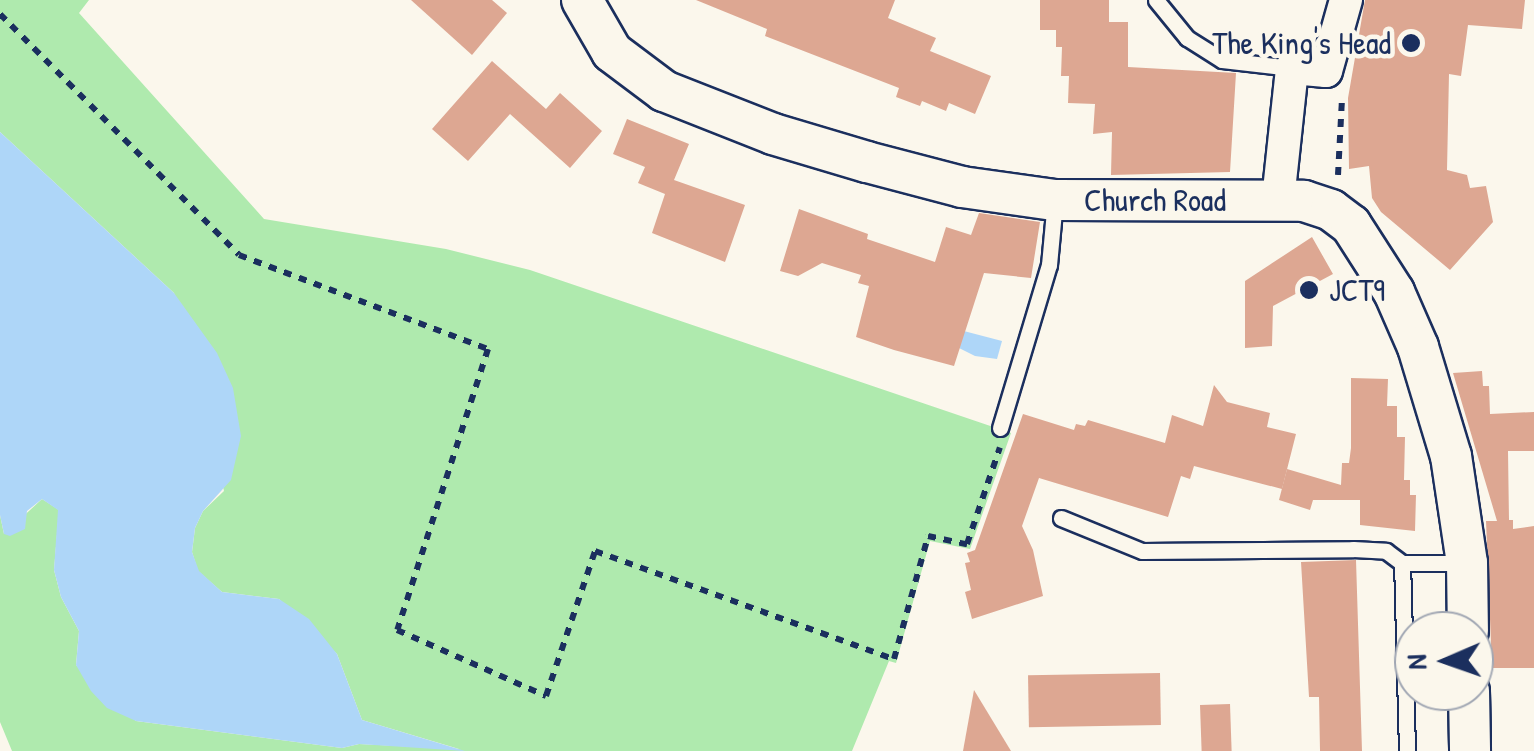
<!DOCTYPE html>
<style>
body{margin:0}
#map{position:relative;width:1534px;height:751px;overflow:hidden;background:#fbf7ec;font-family:"Patrick Hand",sans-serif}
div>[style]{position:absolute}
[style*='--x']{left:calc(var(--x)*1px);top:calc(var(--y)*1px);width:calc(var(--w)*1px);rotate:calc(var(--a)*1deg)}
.green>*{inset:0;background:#afeaae}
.water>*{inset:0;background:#aed6f8}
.building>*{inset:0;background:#dda792;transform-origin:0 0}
.path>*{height:6px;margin-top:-3px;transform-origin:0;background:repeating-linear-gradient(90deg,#1b2f5e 0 8px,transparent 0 16px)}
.roads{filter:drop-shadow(2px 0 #1b2f5e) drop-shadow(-2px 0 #1b2f5e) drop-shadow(0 2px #1b2f5e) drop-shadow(0 -2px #1b2f5e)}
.service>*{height:15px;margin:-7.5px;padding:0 7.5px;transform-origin:7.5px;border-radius:7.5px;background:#fbf7ec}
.minor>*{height:32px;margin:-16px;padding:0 16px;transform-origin:16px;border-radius:16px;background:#fbf7ec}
.tertiary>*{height:40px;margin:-20px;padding:0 20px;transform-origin:20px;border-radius:20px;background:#fbf7ec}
.dots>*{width:28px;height:28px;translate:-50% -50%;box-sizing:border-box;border:5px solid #fbf7ec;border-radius:50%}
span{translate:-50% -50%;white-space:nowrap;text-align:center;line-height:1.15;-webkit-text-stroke:9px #fbf7ec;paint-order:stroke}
.poi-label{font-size:32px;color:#1b2f5e}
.right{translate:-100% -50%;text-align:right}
.left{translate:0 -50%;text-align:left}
.street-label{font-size:32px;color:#1b2f5e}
.north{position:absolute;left:1394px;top:611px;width:100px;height:100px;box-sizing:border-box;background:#fbf7ec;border:2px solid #a1a7b3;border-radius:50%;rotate:268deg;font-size:28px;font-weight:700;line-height:40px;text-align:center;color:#1b2f5e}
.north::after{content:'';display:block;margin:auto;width:35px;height:45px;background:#1b2f5e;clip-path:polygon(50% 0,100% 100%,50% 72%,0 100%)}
</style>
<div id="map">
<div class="green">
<i style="clip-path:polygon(0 0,89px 0,79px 13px,264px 219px,446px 249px,530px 270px,1011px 433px,970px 549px,930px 541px,896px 663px,889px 661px,852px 751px,12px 751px,0 722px,0 515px,4px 534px,42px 499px,59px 510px,54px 570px,61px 597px,79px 631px,76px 665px,136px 721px,342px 748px,359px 744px,459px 749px,362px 720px,337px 654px,279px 599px,222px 592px,198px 571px,192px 552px,195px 528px,203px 511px,224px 491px,174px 293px,0 132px)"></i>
</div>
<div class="water">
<i style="clip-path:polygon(0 132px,174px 293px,217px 353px,233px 388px,241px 436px,231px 480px,203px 511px,195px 528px,192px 552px,199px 571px,222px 592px,279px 599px,309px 619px,337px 654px,362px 720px,465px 751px,359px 744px,342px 748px,136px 721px,107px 708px,91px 691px,76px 665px,79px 631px,61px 597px,54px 570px,58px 510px,42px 499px,27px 511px,25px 529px,10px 536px,4px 534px,0 515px)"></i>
<i style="clip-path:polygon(960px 330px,1002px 341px,997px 359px,975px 356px,955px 346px)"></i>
</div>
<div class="building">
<i style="clip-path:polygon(411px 0,492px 0,507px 13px,472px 55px)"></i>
<i style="clip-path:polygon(696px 0,895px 0,888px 18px,936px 38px,930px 51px,991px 76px,975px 114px,949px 103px,946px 111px,922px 101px,920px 106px,896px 97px,899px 88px,765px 36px,767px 29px)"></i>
<i style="clip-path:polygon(1040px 0,1109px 0,1109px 22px,1128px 22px,1128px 67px,1236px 73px,1230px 172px,1111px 175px,1112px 132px,1093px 134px,1095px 104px,1068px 103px,1069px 76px,1061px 76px,1062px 47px,1056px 47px,1056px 30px,1040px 30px)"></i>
<i style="clip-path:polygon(1365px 0,1525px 0,1522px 29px,1468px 25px,1461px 76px,1449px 74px,1447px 170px,1467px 175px,1470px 188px,1486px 186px,1493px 222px,1450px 270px,1381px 212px,1372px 198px,1369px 166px,1349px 169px,1348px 98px)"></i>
<i style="clip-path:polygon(492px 61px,546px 109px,560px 93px,602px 131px,570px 168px,510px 114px,468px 161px,432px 129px)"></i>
<i style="clip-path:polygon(627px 119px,689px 144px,674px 180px,745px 205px,725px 262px,652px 233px,665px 194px,638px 183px,645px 167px,613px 154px)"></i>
<i style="clip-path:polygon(799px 209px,868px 234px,867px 239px,935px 262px,946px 227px,971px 235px,979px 213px,1040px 222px,1031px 278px,984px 273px,954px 366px,894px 350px,856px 337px,869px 286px,858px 283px,861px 275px,822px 263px,798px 276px,780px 271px)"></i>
<i style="clip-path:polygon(1312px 237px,1333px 274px,1273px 306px,1272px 346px,1245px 348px,1245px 281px)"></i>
<i style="clip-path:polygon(1482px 371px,1483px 386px,1489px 386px,1490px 414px,1534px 412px,1534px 451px,1508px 451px,1509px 520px,1513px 520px,1513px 529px,1534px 526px,1534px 668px,1492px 668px,1486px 521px,1497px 521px,1453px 373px)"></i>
<i style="clip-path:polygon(1351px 378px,1388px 379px,1387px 406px,1397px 406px,1397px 437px,1405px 437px,1404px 480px,1410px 480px,1410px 495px,1416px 495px,1415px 531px,1360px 525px,1360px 500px,1313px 500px,1310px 510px,1279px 500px,1287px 469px,1341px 485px,1342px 463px,1349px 463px,1351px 448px)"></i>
<i style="clip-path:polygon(1214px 385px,1227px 402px,1270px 413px,1267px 427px,1296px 434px,1282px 489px,1194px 466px,1190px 479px,1181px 476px,1168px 517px,1039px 478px,1022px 526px,1033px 550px,1043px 596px,972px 619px,965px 592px,971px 590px,965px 563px,970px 562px,967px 553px,975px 550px,1023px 414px,1074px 430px,1076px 424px,1085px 426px,1088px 420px,1165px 443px,1172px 415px,1203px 426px)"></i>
<i style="clip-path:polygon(1356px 560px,1362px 751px,1320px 751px,1319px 697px,1309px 697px,1301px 562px)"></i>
<i style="left:1160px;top:673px;width:52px;height:132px;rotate:89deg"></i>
<i style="clip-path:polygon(974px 690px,1011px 751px,963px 751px)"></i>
<i style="left:1230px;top:704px;width:47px;height:30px;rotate:88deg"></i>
</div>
<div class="path">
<i style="--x:0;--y:14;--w:339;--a:45.2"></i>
<i style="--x:239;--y:255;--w:266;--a:20.7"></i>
<i style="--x:488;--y:349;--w:295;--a:107.9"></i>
<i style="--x:397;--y:630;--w:163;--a:23.9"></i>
<i style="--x:546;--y:696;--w:153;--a:-71.3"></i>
<i style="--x:595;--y:551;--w:318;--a:19.9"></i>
<i style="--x:894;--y:659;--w:128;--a:-74.5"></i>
<i style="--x:928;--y:536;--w:40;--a:12"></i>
<i style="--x:967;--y:544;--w:102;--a:-71.2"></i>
<i style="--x:1338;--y:175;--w:77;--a:-87"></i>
</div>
<div class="roads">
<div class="service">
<i style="--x:1156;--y:0;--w:49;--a:50.8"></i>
<i style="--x:1187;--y:38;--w:41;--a:32.2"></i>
<i style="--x:1222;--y:60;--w:70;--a:6.5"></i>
<i style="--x:1000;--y:428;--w:170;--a:-73.3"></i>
<i style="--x:1049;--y:265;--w:65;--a:-84.7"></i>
<i style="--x:1061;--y:518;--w:87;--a:22.2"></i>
<i style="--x:1142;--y:551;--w:211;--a:-0.5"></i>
<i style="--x:1353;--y:549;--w:33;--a:3"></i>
<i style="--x:1386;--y:551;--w:20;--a:37"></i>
<i style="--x:1407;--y:751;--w:188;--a:-91.5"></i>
<i style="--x:1402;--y:563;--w:63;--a:0"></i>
</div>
<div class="minor">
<i style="--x:1278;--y:200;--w:133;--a:-83.9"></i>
<i style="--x:1292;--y:68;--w:34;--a:5"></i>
<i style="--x:1326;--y:71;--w:74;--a:-74.3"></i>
</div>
<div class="tertiary">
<i style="--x:582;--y:0;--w:60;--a:60"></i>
<i style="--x:612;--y:52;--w:65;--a:36.9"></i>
<i style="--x:664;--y:91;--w:117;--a:21.5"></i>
<i style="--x:773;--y:134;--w:98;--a:16.6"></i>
<i style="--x:867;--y:162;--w:98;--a:14.7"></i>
<i style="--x:962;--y:187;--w:94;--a:8"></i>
<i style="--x:1055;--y:200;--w:249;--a:0.2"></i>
<i style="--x:1304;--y:201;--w:28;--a:18"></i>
<i style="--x:1331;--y:210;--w:25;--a:37"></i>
<i style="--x:1351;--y:225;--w:80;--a:57.3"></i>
<i style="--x:1394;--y:292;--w:60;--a:66.4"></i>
<i style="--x:1418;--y:347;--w:114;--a:73.2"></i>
<i style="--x:1451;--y:456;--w:108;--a:81.5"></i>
<i style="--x:1467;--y:563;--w:68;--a:89.2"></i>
<i style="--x:1469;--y:691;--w:60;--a:89"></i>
</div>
</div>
<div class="dots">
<i style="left:1411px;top:43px;background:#1b2f5e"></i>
<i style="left:1309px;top:290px;background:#1b2f5e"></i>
</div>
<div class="poi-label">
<span class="right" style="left:1391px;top:43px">The King's Head</span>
<span class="left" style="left:1329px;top:290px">JCT9</span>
</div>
<div class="street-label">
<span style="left:1155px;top:200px">Church Road</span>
</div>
<div class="north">N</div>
</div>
